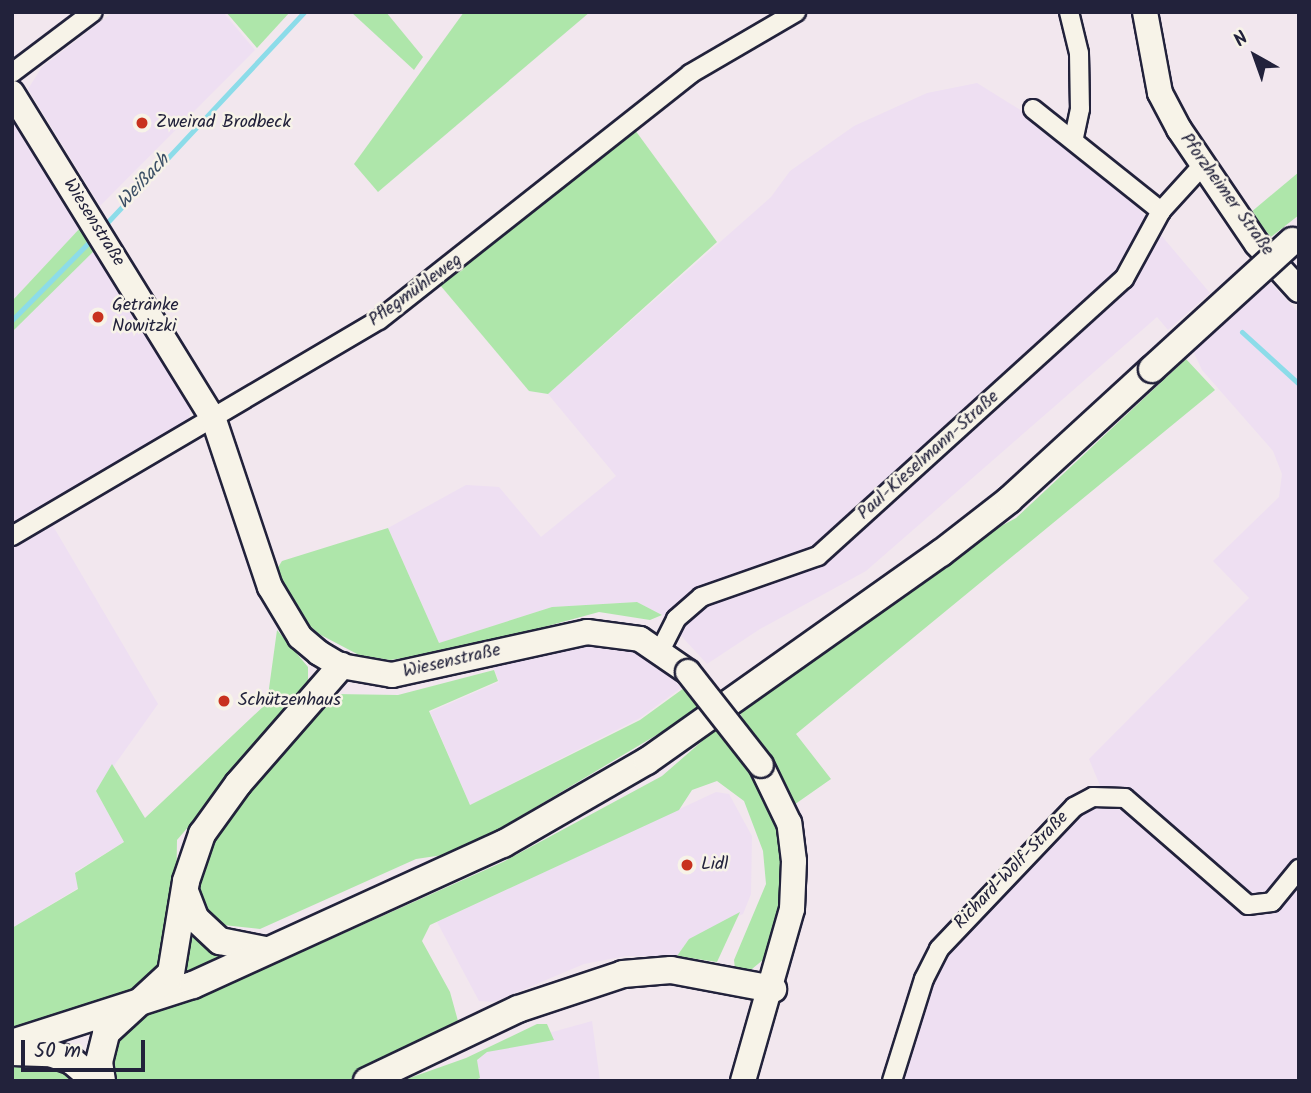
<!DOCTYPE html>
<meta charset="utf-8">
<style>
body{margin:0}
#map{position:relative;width:1311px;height:1093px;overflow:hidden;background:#f2e7ee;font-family:Kalam,sans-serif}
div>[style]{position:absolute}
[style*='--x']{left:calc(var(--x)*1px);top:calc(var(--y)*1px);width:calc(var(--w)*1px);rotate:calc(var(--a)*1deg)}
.built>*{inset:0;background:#eedff2}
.green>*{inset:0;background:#aee6aa}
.stream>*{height:5px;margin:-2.5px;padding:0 2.5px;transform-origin:2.5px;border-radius:2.5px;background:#8cdce9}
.roads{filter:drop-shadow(2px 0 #22223b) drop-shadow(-2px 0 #22223b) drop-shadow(0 2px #22223b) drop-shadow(0 -2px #22223b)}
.street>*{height:18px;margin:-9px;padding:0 9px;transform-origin:9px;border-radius:9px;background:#f7f3e8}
.secondary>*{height:24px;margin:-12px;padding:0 12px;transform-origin:12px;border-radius:12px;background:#f7f3e8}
.primary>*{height:26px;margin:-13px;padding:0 13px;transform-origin:13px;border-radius:13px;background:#f7f3e8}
.bridges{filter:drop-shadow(2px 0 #22223b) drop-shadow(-2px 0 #22223b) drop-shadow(0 2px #22223b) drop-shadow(0 -2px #22223b)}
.secondary-bridge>*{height:24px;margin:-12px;padding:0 12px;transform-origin:12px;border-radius:12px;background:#f7f3e8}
.primary-bridge>*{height:26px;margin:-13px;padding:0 13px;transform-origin:13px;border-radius:13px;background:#f7f3e8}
.dots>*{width:19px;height:19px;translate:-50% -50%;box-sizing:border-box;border:4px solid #f7f3e8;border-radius:50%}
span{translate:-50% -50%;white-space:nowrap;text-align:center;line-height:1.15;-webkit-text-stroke:5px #f7f3e8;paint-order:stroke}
.poi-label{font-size:18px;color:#22223b}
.left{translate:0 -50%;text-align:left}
.street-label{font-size:18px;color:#22223b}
.water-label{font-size:19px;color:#3c5066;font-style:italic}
.frame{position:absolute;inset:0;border:14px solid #22223b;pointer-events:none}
.north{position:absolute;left:1220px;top:21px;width:70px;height:70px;-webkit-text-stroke:5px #f7f3e8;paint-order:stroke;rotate:320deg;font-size:19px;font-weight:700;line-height:28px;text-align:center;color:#22223b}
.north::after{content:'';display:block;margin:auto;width:24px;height:32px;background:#22223b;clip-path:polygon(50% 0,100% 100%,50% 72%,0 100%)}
.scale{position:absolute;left:21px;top:1040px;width:124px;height:32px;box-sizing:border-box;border:4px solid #22223b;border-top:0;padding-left:9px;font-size:21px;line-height:24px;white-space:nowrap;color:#22223b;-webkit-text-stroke:5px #f7f3e8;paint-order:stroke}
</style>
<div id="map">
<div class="built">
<i style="clip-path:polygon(113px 12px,223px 12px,255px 50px,100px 206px,28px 89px,42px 67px)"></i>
<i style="clip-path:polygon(977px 83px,1051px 129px,1133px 202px,1210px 293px,1168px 330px,1157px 317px,866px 571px,760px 629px,707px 664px,662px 615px,637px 602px,552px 607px,439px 643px,388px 528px,466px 485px,499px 487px,541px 537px,616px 476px,548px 394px,771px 197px,790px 171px,854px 126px,927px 93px)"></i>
<i style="clip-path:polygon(12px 117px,81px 227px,12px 301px)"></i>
<i style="clip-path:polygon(97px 248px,191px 402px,186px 446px,53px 526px,158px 704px,96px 791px,124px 842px,75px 872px,78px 888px,12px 928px,12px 332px)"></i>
<i style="clip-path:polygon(1269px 281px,1299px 313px,1299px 1081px,900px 1081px,932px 982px,952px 947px,1084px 812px,1108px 805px,1089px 759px,1249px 598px,1213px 561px,1279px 497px,1282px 474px,1273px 451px,1202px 370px,1193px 351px)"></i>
<i style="clip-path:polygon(599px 646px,628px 650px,663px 665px,681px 688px,640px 718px,470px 805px,430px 712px,499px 682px,493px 666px,559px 648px)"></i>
<i style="clip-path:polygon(716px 792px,729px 794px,752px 836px,751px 894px,743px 914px,689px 939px,677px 956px,626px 956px,584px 964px,494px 1002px,479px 1001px,437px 922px)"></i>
<i style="clip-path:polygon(592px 1021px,600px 1081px,440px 1081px,491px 1049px)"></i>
</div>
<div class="green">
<i style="clip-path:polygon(226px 12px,290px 12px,257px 48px)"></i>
<i style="clip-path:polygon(351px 12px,386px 12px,423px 57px,414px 70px)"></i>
<i style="clip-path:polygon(464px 12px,590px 12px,378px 192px,354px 164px)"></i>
<i style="clip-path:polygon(635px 130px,717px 242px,548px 394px,529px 391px,440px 285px)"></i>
<i style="clip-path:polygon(1299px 172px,1299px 215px,1271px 237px,1250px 213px)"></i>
<i style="clip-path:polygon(81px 227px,97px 248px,12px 332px,12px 301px)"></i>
<i style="clip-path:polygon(1186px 359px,1215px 390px,796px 734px,831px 779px,791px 807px,740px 713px,977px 539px,1016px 518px)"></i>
<i style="clip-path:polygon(388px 528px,439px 643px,552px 607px,637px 602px,662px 615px,650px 620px,599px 612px,467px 648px,390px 660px,359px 655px,319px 634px,296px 613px,275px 572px,282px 561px)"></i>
<i style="clip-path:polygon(277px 630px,308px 667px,308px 688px,177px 840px,176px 902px,164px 970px,129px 994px,12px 1029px,12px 928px,78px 889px,75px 873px,124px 842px,96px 791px,112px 764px,145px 818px,267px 703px)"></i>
<i style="clip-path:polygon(494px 670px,498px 681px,429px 711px,470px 805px,640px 720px,684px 688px,700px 709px,499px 829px,443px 855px,416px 859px,260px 929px,223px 925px,205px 911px,195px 889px,206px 848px,228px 810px,335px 694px,398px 695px)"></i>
<i style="clip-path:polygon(716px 729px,770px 802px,781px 847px,785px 888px,769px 955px,752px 969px,735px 969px,734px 960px,766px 884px,763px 851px,744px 801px,717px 781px,692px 790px,679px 810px,430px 925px,422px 941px,450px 992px,458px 1021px,350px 1081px,114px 1081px,107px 1062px,112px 1045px,146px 1010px,235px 982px,503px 862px,662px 776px)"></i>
<i style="clip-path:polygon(740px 912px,717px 962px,677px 956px,689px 939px)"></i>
<i style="clip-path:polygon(190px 924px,241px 952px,172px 980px,188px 948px)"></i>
<i style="clip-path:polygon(537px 1024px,547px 1024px,554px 1040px,487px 1052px,477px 1060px,480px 1078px,473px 1081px,401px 1081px,466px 1058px)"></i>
<i style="clip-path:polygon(46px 1062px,85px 1081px,12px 1081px,12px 1065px)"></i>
</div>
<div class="stream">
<i style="--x:103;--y:227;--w:294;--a:-46.9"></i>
<i style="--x:12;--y:320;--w:117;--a:-45.3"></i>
<i style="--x:1242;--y:332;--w:77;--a:42.4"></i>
</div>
<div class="roads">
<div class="street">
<i style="--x:1069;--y:12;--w:42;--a:76.3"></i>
<i style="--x:1079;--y:53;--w:56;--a:89"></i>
<i style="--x:1080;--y:109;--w:30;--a:102"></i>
<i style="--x:12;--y:73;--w:101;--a:-37"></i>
<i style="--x:1033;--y:109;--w:164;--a:38.6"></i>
<i style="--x:12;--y:536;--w:426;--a:-30.5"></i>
<i style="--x:379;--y:320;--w:397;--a:-38.3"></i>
<i style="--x:690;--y:74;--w:123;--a:-30.3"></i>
<i style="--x:661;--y:649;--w:34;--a:-63"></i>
<i style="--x:676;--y:619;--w:33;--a:-41"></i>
<i style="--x:701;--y:597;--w:124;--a:-19.3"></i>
<i style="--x:818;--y:556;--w:413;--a:-42.2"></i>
<i style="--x:1124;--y:279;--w:77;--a:-61.4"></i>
<i style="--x:1161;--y:211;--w:59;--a:-47.7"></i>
<i style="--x:892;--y:1081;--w:107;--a:-72.6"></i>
<i style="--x:924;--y:979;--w:34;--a:-63"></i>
<i style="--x:939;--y:949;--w:196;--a:-46.4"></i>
<i style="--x:1074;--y:807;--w:21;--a:-28"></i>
<i style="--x:1093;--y:797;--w:32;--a:2"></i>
<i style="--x:1125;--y:798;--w:163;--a:41"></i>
<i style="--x:1248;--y:905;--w:24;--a:-7"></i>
<i style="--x:1272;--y:902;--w:43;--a:-50.7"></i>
</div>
<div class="secondary">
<i style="--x:1145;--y:12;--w:82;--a:79.5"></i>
<i style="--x:1160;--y:93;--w:41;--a:62.2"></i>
<i style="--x:1179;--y:129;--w:139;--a:55.9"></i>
<i style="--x:1257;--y:244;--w:62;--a:47.6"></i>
<i style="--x:12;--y:93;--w:384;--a:58.3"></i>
<i style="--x:214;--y:420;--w:176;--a:71.5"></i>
<i style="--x:270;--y:587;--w:58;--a:59"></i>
<i style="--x:300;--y:637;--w:25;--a:40"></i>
<i style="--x:319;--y:653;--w:26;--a:31"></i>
<i style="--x:341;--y:666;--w:52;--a:10"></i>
<i style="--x:392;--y:675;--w:200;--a:-12.4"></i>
<i style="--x:587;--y:632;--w:53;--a:7.5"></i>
<i style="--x:640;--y:639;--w:58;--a:34.5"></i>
<i style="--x:743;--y:1081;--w:179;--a:-74.1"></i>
<i style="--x:792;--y:909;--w:48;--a:-87.6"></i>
<i style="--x:794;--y:861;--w:38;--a:-97"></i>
<i style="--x:789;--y:823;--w:64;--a:-115.8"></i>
</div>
<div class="primary">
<i style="--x:186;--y:894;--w:26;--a:69"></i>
<i style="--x:195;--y:918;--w:34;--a:43"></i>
<i style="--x:220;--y:941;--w:46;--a:11.3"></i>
<i style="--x:12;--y:1043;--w:190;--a:-17.8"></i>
<i style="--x:193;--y:985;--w:341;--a:-24.5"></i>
<i style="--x:503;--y:844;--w:166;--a:-30"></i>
<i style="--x:647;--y:761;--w:360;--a:-35.3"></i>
<i style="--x:941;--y:553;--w:86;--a:-37.9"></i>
<i style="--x:1009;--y:500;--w:194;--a:-42.5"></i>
<i style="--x:12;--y:1052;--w:38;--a:2"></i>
<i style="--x:50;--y:1053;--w:23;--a:20"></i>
<i style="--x:72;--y:1061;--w:31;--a:40"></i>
<i style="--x:102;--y:1081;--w:19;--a:-99"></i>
<i style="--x:99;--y:1062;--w:30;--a:-76"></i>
<i style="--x:106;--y:1033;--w:88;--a:-42.7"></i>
<i style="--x:171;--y:973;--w:93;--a:-80.7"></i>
<i style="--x:186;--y:881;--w:50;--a:-71.2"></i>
<i style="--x:202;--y:834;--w:62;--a:-54.2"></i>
<i style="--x:238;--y:784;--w:157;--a:-48.9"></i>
<i style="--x:367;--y:1081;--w:167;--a:-25.5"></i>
<i style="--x:518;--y:1009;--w:111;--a:-18.4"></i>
<i style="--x:623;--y:974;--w:48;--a:-4.8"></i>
<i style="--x:671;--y:970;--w:104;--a:10.6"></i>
</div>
</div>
<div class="bridges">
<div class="secondary-bridge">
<i style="--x:688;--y:672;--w:118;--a:51.9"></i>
</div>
<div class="primary-bridge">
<i style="--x:1152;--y:369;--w:190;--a:-42.4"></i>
</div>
</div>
<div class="dots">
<i style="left:142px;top:123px;background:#c8321e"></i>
<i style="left:98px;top:317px;background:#c8321e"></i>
<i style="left:224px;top:701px;background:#c8321e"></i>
<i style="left:687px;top:865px;background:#c8321e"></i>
</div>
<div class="poi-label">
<span class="left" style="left:156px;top:123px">Zweirad Brodbeck</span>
<span class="left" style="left:112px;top:317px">Getränke<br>Nowitzki</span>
<span class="left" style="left:238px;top:701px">Schützenhaus</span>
<span class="left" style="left:701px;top:865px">Lidl</span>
</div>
<div class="street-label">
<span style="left:1226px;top:195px;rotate:54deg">Pforzheimer Straße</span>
<span style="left:93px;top:223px;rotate:58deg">Wiesenstraße</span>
<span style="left:416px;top:291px;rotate:-36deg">Pflegmühleweg</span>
<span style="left:929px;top:456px;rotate:-42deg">Paul-Kieselmann-Straße</span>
<span style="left:452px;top:662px;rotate:-13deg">Wiesenstraße</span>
<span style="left:1012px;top:871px;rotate:-46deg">Richard-Wolf-Straße</span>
</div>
<div class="water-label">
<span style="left:144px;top:182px;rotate:-47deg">Weißach</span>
</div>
<div class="frame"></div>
<div class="north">N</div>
<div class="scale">50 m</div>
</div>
